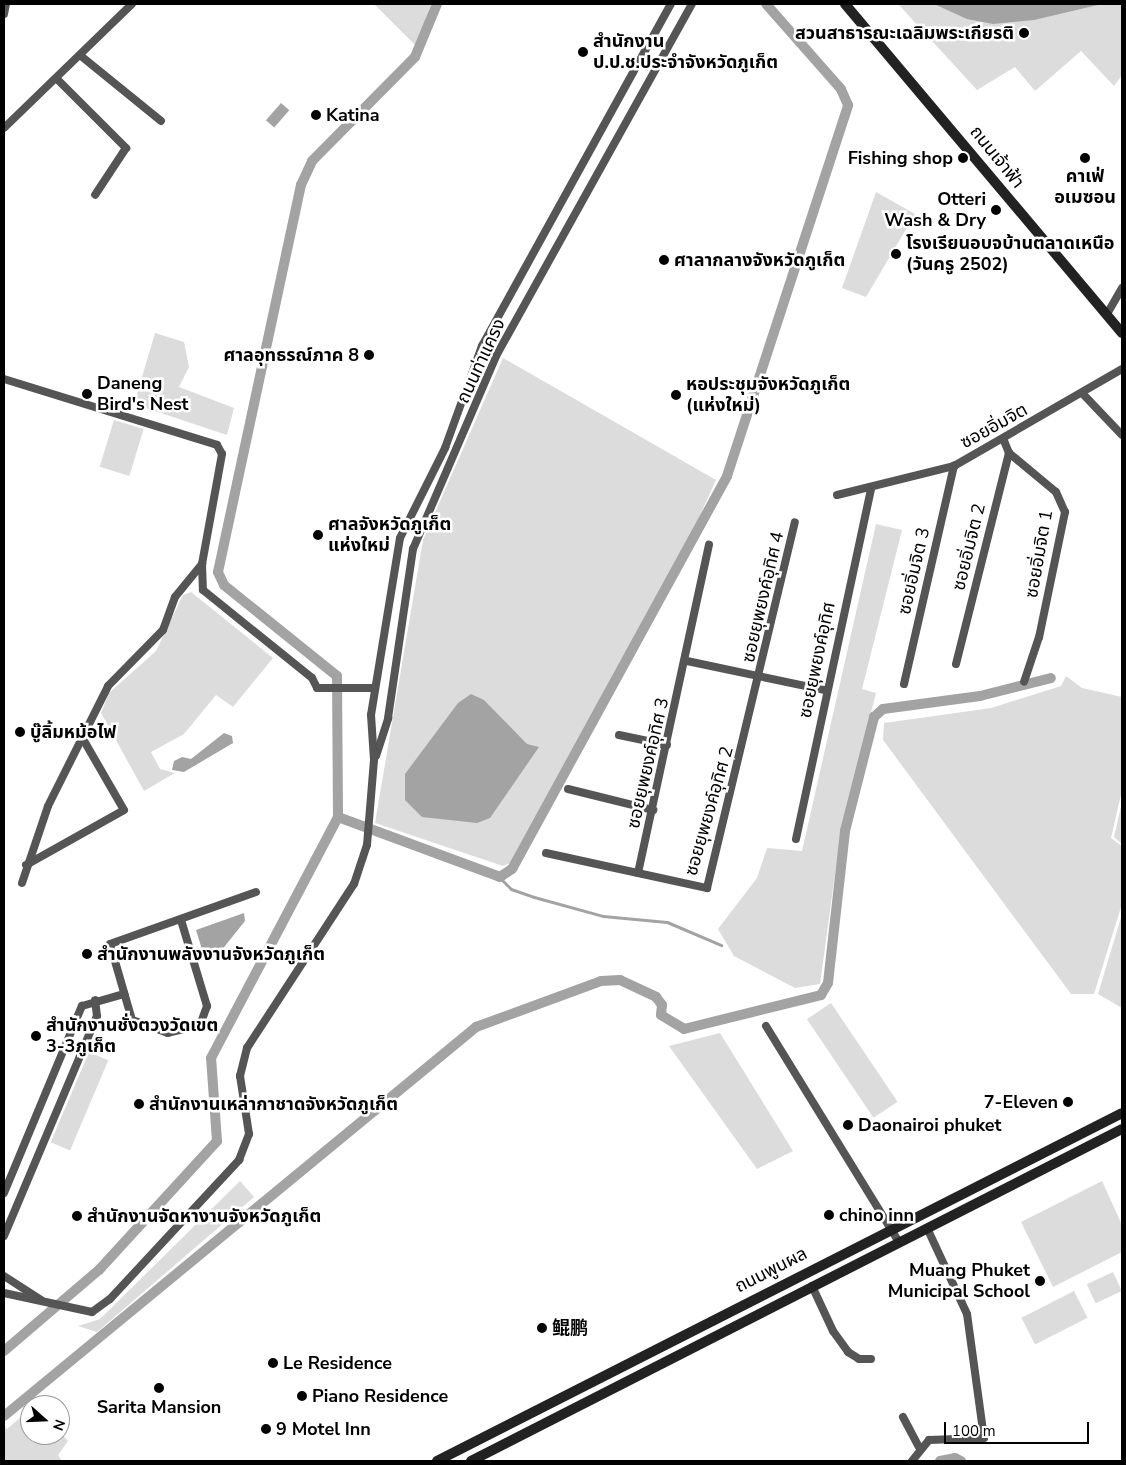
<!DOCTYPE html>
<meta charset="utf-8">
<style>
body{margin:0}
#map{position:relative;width:1126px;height:1465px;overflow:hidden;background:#fff;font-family:"Nunito Sans","Noto Sans SC","Noto Sans Thai",sans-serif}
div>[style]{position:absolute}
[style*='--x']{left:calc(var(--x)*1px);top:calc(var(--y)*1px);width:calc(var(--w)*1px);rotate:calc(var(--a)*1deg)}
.green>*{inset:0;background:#dcdcdc;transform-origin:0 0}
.water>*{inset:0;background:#a3a3a3;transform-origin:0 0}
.stream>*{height:3px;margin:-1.5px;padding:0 1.5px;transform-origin:1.5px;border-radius:1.5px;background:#a3a3a3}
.canal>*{height:10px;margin:-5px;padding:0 5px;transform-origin:5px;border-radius:5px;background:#a3a3a3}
.minor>*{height:8px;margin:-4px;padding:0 4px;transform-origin:4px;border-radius:4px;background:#555}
.secondary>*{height:10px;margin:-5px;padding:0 5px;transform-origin:5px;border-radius:5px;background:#222}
.dots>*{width:14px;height:14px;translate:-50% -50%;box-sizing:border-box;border:2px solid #fff;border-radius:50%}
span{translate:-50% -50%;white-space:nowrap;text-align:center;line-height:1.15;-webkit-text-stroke:5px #fff;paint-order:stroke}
.poi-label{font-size:18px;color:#000;font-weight:700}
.right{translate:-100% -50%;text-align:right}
.left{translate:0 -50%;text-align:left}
.street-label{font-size:18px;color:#000}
.frame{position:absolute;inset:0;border:5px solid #000;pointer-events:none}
.north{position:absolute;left:20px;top:1395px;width:50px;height:50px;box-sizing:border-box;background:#fff;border:1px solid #999;border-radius:50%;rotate:110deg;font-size:14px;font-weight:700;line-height:20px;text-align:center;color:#000}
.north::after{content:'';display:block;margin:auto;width:18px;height:22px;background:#000;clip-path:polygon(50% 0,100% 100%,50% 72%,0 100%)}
.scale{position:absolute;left:944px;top:1422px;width:145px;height:22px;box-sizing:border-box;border:2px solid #000;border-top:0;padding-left:6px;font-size:15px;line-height:18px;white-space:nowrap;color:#000;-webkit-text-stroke:4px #fff;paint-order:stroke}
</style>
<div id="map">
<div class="green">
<i style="clip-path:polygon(374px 4px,431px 4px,416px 46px)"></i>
<i style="clip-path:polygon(898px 4px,1122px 4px,1122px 75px,1114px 86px,1081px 51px,1035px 91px,1015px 67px,977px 90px)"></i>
<i style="clip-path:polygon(876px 192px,915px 214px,866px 297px,842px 288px)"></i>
<i style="clip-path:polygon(155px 333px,184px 342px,189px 367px,179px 387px,234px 408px,227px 435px,134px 404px)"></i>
<i style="clip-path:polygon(503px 358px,716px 480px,691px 535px,510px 863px,503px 866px,375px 823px,423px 540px)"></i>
<i style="left:114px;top:420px;width:31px;height:49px;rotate:17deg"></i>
<i style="clip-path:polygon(876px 524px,902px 530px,862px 689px,876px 693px,841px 830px,820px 984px,795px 988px,734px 956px,718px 929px,757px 878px,767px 848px,802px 851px)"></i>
<i style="clip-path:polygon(191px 592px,273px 658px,233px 707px,216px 695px,184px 734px,151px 752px,160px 769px,175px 773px,144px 791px,101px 713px,109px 693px,156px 651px,183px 595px)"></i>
<i style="clip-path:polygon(1066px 676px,1082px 688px,1122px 697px,1122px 790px,1111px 838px,1122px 846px,1122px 904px,1094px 994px,1071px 994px,883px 740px,884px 723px,991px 708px,1061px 686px)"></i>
<i style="clip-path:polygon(1122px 802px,1122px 844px,1114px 837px)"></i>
<i style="clip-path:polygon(1122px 914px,1122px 1008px,1098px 994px)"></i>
<i style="left:831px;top:1003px;width:119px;height:29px;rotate:56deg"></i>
<i style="clip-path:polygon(720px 1033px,793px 1151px,757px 1169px,669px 1046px)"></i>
<i style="left:89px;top:1052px;width:21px;height:98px;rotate:23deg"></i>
<i style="clip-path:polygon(240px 1181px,254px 1197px,97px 1332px,78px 1326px,100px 1319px)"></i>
<i style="clip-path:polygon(1102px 1181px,1122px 1225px,1122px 1252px,1053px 1287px,1021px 1222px)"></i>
<i style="left:1113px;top:1272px;width:21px;height:29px;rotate:65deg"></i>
<i style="left:1074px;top:1291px;width:30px;height:59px;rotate:63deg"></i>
<i style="clip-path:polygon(30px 1409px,30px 1435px,60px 1432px,68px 1441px,58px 1455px,62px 1461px,4px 1461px,4px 1426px,7px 1429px)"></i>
</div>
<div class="water">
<i style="clip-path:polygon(934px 4px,1102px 4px,1034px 20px,993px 24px,967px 19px)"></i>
<i style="left:281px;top:103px;width:11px;height:23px;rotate:41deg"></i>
<i style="clip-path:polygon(471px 694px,484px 700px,527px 744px,539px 747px,490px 818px,477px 823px,422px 817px,405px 800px,405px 774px,458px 703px)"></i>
<i style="clip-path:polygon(224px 733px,232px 736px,233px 743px,184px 772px,172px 770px,174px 761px,182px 757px,191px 759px)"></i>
<i style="clip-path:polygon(244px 913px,245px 921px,217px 956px,204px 956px,196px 930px)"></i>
</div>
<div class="stream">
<i style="--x:498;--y:876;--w:18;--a:45"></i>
<i style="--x:511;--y:889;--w:24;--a:19"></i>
<i style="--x:534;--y:897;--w:72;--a:15.4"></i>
<i style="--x:603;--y:916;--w:64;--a:5.4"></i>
<i style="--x:667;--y:922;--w:59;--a:23.1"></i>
</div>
<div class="canal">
<i style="--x:338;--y:817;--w:173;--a:20.3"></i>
<i style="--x:500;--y:877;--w:14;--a:-34"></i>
<i style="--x:512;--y:869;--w:448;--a:-61.3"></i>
<i style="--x:727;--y:476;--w:390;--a:-71.9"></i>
<i style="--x:848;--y:105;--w:17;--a:-114"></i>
<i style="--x:841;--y:89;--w:113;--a:-131.4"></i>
<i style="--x:4;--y:1351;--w:125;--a:-40.5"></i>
<i style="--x:99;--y:1270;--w:175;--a:-47.5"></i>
<i style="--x:217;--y:1141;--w:83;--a:-94.1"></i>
<i style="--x:211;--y:1058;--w:272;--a:-62.2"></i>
<i style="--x:338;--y:817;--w:141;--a:-90.4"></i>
<i style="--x:337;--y:676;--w:145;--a:-141.2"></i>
<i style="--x:224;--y:585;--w:14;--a:-115"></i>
<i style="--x:218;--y:572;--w:396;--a:-77.9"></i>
<i style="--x:301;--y:185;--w:26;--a:-65"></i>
<i style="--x:312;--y:161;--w:146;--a:-45.3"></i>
<i style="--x:415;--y:57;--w:57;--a:-67.5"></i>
<i style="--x:4;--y:1416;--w:612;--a:-39.49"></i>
<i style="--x:476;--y:1027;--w:133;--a:-20.2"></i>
<i style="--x:601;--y:981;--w:19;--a:-3"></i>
<i style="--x:620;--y:980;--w:40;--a:25"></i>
<i style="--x:656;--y:997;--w:10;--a:53"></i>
<i style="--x:662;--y:1005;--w:10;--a:96"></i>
<i style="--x:661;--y:1015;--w:27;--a:31"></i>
<i style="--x:684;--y:1029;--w:141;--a:-13.9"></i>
<i style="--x:821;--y:995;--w:14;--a:-60"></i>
<i style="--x:828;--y:983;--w:153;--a:-83.6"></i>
<i style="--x:845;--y:831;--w:118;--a:-75.7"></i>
<i style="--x:874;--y:717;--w:12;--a:-42"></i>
<i style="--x:883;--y:709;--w:98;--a:-7.6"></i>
<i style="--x:980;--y:696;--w:73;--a:-14.2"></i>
<i style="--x:940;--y:1461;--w:15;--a:-11"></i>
<i style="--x:955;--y:1458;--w:7;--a:27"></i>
</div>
<div class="minor">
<i style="--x:4;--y:14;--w:10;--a:-79"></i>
<i style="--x:81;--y:56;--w:103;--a:39.1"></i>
<i style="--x:57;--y:79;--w:98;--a:45"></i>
<i style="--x:126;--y:148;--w:56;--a:123.4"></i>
<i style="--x:4;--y:128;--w:178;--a:-44.1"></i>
<i style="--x:1107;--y:314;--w:30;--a:-60"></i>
<i style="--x:4;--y:379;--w:223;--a:17.2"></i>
<i style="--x:217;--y:445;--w:10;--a:61"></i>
<i style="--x:222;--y:454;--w:112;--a:100.3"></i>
<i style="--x:202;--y:564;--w:26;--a:88"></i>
<i style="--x:203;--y:590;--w:140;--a:38.9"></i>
<i style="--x:312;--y:678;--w:11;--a:63"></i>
<i style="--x:317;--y:688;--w:58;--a:0"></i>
<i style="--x:1082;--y:393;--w:58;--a:46.4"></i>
<i style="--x:1009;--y:453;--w:61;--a:39.7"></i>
<i style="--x:1056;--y:492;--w:22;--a:66"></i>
<i style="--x:1065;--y:512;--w:128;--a:101.7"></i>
<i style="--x:1039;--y:637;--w:47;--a:108.4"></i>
<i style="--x:837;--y:495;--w:121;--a:-13.9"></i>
<i style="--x:954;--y:466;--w:194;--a:-30"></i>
<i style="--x:687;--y:661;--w:141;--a:11.9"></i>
<i style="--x:956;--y:664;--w:218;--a:-75.9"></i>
<i style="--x:1009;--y:453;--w:16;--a:-112"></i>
<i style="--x:904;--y:684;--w:224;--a:-77.1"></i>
<i style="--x:619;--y:735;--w:49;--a:11.8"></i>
<i style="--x:376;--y:756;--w:40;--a:-72"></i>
<i style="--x:388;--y:718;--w:171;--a:-81.6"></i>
<i style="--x:413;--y:549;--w:210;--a:-66.7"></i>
<i style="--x:496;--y:356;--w:403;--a:-60.9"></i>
<i style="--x:568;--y:789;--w:88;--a:13.9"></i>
<i style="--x:796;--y:839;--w:359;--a:-77.9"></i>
<i style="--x:546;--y:853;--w:165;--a:12.3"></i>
<i style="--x:707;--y:888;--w:376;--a:-76.5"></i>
<i style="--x:26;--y:865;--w:112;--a:-29.3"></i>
<i style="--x:124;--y:810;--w:82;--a:-120"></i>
<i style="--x:638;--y:873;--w:336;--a:-77.8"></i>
<i style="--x:22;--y:883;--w:81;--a:-71.3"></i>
<i style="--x:48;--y:806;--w:134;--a:-63.4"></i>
<i style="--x:108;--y:686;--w:78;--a:-45.5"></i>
<i style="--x:163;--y:630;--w:35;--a:-70"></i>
<i style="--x:175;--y:597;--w:43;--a:-50.7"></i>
<i style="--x:181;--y:920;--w:90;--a:73.2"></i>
<i style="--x:207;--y:1006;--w:20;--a:110"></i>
<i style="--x:200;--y:1025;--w:33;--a:166"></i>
<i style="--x:168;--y:1033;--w:38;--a:-160"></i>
<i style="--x:132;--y:1020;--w:79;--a:-106.1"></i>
<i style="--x:110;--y:944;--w:155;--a:-19.6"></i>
<i style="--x:766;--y:1026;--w:254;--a:58.4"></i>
<i style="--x:4;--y:1193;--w:203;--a:-67.4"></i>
<i style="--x:82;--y:1006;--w:44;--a:-15.9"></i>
<i style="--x:4;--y:1236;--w:239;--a:-67.1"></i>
<i style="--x:97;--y:1016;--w:16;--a:-97"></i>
<i style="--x:4;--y:1276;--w:44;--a:33"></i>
<i style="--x:812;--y:1286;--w:50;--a:65"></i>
<i style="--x:833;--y:1331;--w:26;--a:54"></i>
<i style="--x:848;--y:1352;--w:13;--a:32"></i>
<i style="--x:859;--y:1359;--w:12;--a:0"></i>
<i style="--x:4;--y:1293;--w:90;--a:12.2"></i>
<i style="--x:92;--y:1312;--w:22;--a:-36"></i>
<i style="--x:110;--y:1299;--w:190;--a:-47.1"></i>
<i style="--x:239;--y:1160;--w:28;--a:-69"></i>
<i style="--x:249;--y:1134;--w:59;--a:-98.8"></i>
<i style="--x:240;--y:1076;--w:29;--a:-76"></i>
<i style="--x:247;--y:1048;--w:196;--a:-56.9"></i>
<i style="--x:354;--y:884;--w:41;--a:-71.6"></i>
<i style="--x:367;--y:845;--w:85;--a:-85.3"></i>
<i style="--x:374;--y:760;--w:45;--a:-93.8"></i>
<i style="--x:371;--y:715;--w:179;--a:-80.7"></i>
<i style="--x:400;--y:538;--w:101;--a:-63.4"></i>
<i style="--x:445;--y:448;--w:109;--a:-70.1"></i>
<i style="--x:482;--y:346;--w:391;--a:-61.1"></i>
<i style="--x:903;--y:1417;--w:34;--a:62"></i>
<i style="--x:912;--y:1461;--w:27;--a:-51"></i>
<i style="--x:929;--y:1440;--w:55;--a:-2.1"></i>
<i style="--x:984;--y:1438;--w:125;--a:-97.8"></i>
<i style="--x:967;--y:1314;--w:95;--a:-114.9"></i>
</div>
<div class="secondary">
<i style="--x:845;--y:4;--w:430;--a:49.9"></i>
<i style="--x:437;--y:1461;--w:768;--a:-26.93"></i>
<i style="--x:471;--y:1461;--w:731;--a:-27.02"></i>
</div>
<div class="dots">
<i style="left:1024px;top:33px;background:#000"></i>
<i style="left:583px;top:52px;background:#000"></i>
<i style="left:316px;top:115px;background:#000"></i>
<i style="left:963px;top:158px;background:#000"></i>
<i style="left:1085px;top:158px;background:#000"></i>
<i style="left:996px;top:210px;background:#000"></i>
<i style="left:896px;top:254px;background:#000"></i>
<i style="left:664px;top:260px;background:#000"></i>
<i style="left:369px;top:355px;background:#000"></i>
<i style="left:87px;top:394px;background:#000"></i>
<i style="left:676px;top:395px;background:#000"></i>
<i style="left:318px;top:535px;background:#000"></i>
<i style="left:20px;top:732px;background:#000"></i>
<i style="left:87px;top:954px;background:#000"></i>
<i style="left:36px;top:1036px;background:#000"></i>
<i style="left:1068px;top:1102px;background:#000"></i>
<i style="left:139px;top:1104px;background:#000"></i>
<i style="left:848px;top:1125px;background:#000"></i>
<i style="left:829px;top:1215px;background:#000"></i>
<i style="left:77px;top:1216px;background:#000"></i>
<i style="left:1040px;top:1281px;background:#000"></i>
<i style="left:542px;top:1328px;background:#000"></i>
<i style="left:273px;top:1363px;background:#000"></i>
<i style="left:159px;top:1388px;background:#000"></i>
<i style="left:302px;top:1396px;background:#000"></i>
<i style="left:266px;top:1429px;background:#000"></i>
</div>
<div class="poi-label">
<span class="right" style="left:1014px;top:33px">สวนสาธารณะเฉลิมพระเกียรติ</span>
<span class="left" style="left:593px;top:52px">สำนักงาน<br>ป.ป.ช.ประจำจังหวัดภูเก็ต</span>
<span class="left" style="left:326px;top:115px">Katina</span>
<span class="right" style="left:953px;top:158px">Fishing shop</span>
<span style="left:1085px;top:187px">คาเฟ่<br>อเมซอน</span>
<span class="right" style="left:986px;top:210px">Otteri<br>Wash &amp; Dry</span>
<span class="left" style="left:906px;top:254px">โรงเรียนอบจบ้านตลาดเหนือ<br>(วันครู 2502)</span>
<span class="left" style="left:674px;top:260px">ศาลากลางจังหวัดภูเก็ต</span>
<span class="right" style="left:359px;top:355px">ศาลอุทธรณ์ภาค 8</span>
<span class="left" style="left:97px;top:394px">Daneng<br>Bird's Nest</span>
<span class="left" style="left:686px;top:395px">หอประชุมจังหวัดภูเก็ต<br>(แห่งใหม่)</span>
<span class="left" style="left:328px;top:535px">ศาลจังหวัดภูเก็ต<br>แห่งใหม่</span>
<span class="left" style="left:30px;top:732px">บู๊ลิ้มหม้อไฟ</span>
<span class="left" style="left:97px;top:954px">สำนักงานพลังงานจังหวัดภูเก็ต</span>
<span class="left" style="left:46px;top:1036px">สำนักงานชั่งตวงวัดเขต<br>3-3ภูเก็ต</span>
<span class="right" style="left:1058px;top:1102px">7-Eleven</span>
<span class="left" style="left:149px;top:1104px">สำนักงานเหล่ากาชาดจังหวัดภูเก็ต</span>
<span class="left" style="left:858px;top:1125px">Daonairoi phuket</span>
<span class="left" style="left:839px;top:1215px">chino inn</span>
<span class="left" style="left:87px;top:1216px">สำนักงานจัดหางานจังหวัดภูเก็ต</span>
<span class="right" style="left:1030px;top:1281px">Muang Phuket<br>Municipal School</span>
<span class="left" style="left:552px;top:1328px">鲲鹏</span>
<span class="left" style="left:283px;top:1363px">Le Residence</span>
<span class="left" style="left:312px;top:1396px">Piano Residence</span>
<span style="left:159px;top:1407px">Sarita Mansion</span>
<span class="left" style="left:276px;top:1429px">9 Motel Inn</span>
</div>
<div class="street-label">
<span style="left:997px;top:157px;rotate:51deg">ถนนเจ้าฟ้า</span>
<span style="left:481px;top:361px;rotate:-65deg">ถนนท่าแครง</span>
<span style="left:994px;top:426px;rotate:-29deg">ซอยอิ่มจิต</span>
<span style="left:969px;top:547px;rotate:-76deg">ซอยอิ่มจิต 2</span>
<span style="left:1039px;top:554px;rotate:-80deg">ซอยอิ่มจิต 1</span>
<span style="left:914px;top:571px;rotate:-77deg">ซอยอิ่มจิต 3</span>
<span style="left:763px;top:597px;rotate:-77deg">ซอยยุพยงค์อุทิศ 4</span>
<span style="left:817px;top:660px;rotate:-78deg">ซอยยุพยงค์อุทิศ</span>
<span style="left:648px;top:763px;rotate:-77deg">ซอยยุพยงค์อุทิศ 3</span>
<span style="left:709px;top:811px;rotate:-74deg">ซอยยุพยงค์อุทิศ 2</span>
<span style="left:771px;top:1270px;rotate:-27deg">ถนนพูนผล</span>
</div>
<div class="frame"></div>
<div class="north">N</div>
<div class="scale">100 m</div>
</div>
